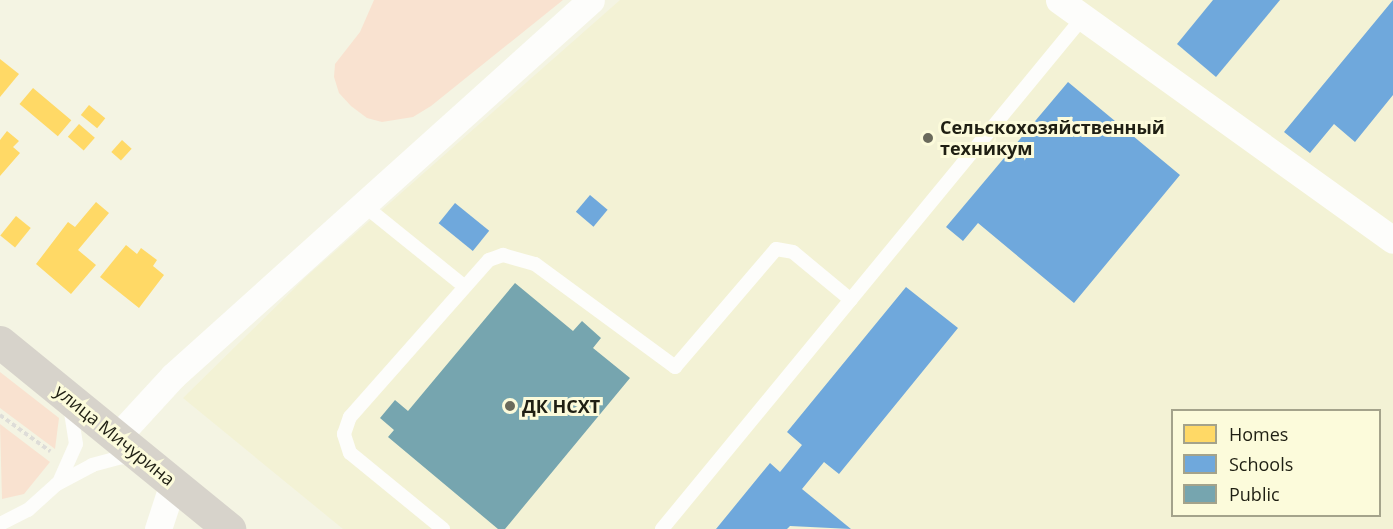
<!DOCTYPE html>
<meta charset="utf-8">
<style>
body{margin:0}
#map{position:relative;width:1393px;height:529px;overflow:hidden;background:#f4f4e3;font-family:"Open Sans",sans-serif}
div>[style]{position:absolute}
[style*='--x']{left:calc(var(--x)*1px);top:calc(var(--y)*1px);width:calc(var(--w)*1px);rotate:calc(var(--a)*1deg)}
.built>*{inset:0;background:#f3f2d5}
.green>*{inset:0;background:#f9e2d0}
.homes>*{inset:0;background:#ffd966;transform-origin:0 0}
.schools>*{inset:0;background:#6fa8dc;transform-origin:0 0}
.public>*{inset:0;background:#76a5af}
.path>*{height:4px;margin-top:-2px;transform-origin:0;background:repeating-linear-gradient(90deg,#deddd8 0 4.5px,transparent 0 7.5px)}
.lane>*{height:14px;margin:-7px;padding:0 7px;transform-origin:7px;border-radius:7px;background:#fdfdfb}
.street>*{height:27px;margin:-13.5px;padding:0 13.5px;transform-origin:13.5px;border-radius:13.5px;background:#fdfdfb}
.primary>*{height:33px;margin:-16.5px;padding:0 16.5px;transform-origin:16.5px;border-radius:16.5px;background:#d7d3cb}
.dots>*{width:16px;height:16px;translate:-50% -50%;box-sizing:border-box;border:3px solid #fcfbdb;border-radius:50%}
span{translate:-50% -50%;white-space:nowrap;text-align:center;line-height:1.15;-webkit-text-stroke:6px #fcfbdb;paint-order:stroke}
.poi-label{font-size:18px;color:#1f1f13;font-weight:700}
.left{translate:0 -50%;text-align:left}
.street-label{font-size:18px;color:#1f1f13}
.legend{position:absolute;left:1171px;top:409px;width:210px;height:108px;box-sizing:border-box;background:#fcfbdb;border:2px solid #a4a38b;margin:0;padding:8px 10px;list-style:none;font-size:18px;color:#1f1f13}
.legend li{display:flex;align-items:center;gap:12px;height:30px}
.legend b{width:30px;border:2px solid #a4a38b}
</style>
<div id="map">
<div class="built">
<i style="clip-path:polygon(evenodd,620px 0,1393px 0,1393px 529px,343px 529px,183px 398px,307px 276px,620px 0,1172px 410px,1380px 410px,1380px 516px,1172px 516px,1172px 410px)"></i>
</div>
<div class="green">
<i style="clip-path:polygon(374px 0,563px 0,431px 106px,413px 117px,382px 122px,367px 118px,351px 106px,339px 93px,334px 77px,335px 64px,360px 32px)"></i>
<i style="clip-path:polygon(0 372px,59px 418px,55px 449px,0 408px)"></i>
<i style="clip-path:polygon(0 424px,50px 462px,24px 494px,2px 499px)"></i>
</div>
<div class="homes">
<i style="clip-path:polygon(0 59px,19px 74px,0 97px)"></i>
<i style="left:33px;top:88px;width:50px;height:21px;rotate:40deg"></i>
<i style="left:89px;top:105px;width:21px;height:13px;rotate:39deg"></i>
<i style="left:79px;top:124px;width:21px;height:17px;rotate:41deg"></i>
<i style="clip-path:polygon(7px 131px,19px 141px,13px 147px,20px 153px,0 176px,0 140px)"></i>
<i style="left:122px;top:140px;width:13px;height:16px;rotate:42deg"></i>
<i style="clip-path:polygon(96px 202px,109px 213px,78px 250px,96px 265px,71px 294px,36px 264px,68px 222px,75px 227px)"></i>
<i style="left:16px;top:216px;width:19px;height:25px;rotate:39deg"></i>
<i style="clip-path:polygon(126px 245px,137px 254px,141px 248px,157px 260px,153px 266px,164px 275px,139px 308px,100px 277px)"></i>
</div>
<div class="schools">
<i style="clip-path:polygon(1213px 0,1280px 0,1216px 77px,1177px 44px)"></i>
<i style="clip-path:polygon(1393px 0,1393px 95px,1355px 142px,1334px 124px,1310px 153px,1284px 132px)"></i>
<i style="clip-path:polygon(1068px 82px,1180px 175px,1074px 303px,978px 223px,963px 241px,946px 227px)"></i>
<i style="left:590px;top:195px;width:23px;height:22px;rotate:40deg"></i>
<i style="left:455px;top:203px;width:44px;height:26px;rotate:39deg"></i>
<i style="clip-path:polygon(906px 287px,958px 328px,839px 474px,824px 462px,802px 489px,851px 529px,790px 526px,787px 529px,716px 529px,770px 463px,780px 472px,802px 445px,787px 432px)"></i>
</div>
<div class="public">
<i style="clip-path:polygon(515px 283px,573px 331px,582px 321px,601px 338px,593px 348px,630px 378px,505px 529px,498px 529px,388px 437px,394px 430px,380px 418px,395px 400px,408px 411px)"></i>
</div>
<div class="path">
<i style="--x:0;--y:415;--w:62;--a:35.8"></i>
</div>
<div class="lane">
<i style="--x:361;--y:203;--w:132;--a:38.9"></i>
<i style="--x:60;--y:480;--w:39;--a:-66"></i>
<i style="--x:76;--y:444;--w:37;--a:-99"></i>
<i style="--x:0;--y:524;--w:31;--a:-27"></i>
<i style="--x:28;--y:510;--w:39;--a:-42"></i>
<i style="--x:57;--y:484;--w:40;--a:-28"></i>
<i style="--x:92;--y:465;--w:30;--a:-15"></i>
<i style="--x:121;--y:457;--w:13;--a:9"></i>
<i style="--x:443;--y:529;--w:120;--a:-140.7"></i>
<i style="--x:350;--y:453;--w:20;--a:-108"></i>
<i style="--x:344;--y:434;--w:18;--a:-71"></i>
<i style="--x:350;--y:417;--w:210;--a:-48.5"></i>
<i style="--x:489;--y:260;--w:15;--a:-20"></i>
<i style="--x:503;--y:255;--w:33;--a:16"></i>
<i style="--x:535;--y:264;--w:174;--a:36.3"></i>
<i style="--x:675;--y:367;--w:155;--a:-49.4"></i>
<i style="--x:776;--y:249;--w:17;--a:10"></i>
<i style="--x:793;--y:252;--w:75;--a:39.6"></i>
<i style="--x:662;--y:529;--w:664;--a:-50.56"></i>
</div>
<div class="street">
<i style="--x:1059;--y:0;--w:411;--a:35.7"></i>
<i style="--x:117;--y:437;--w:83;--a:-47.4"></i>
<i style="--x:173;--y:376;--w:562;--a:-41.97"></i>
<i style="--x:158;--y:529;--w:48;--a:-71.9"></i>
</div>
<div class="primary">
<i style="--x:0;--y:342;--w:296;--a:39.2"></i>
</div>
<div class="dots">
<i style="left:928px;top:138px;background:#6a6a5c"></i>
<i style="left:510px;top:406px;background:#6a6a5c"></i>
</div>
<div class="poi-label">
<span class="left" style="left:940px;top:138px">Сельскохозяйственный<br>техникум</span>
<span class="left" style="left:522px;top:406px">ДК НСХТ</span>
</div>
<div class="street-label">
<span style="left:115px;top:435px;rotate:39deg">улица Мичурина</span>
</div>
<ul class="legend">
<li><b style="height:16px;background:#ffd966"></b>Homes</li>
<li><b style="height:16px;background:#6fa8dc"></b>Schools</li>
<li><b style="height:16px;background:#76a5af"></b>Public</li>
</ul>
</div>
